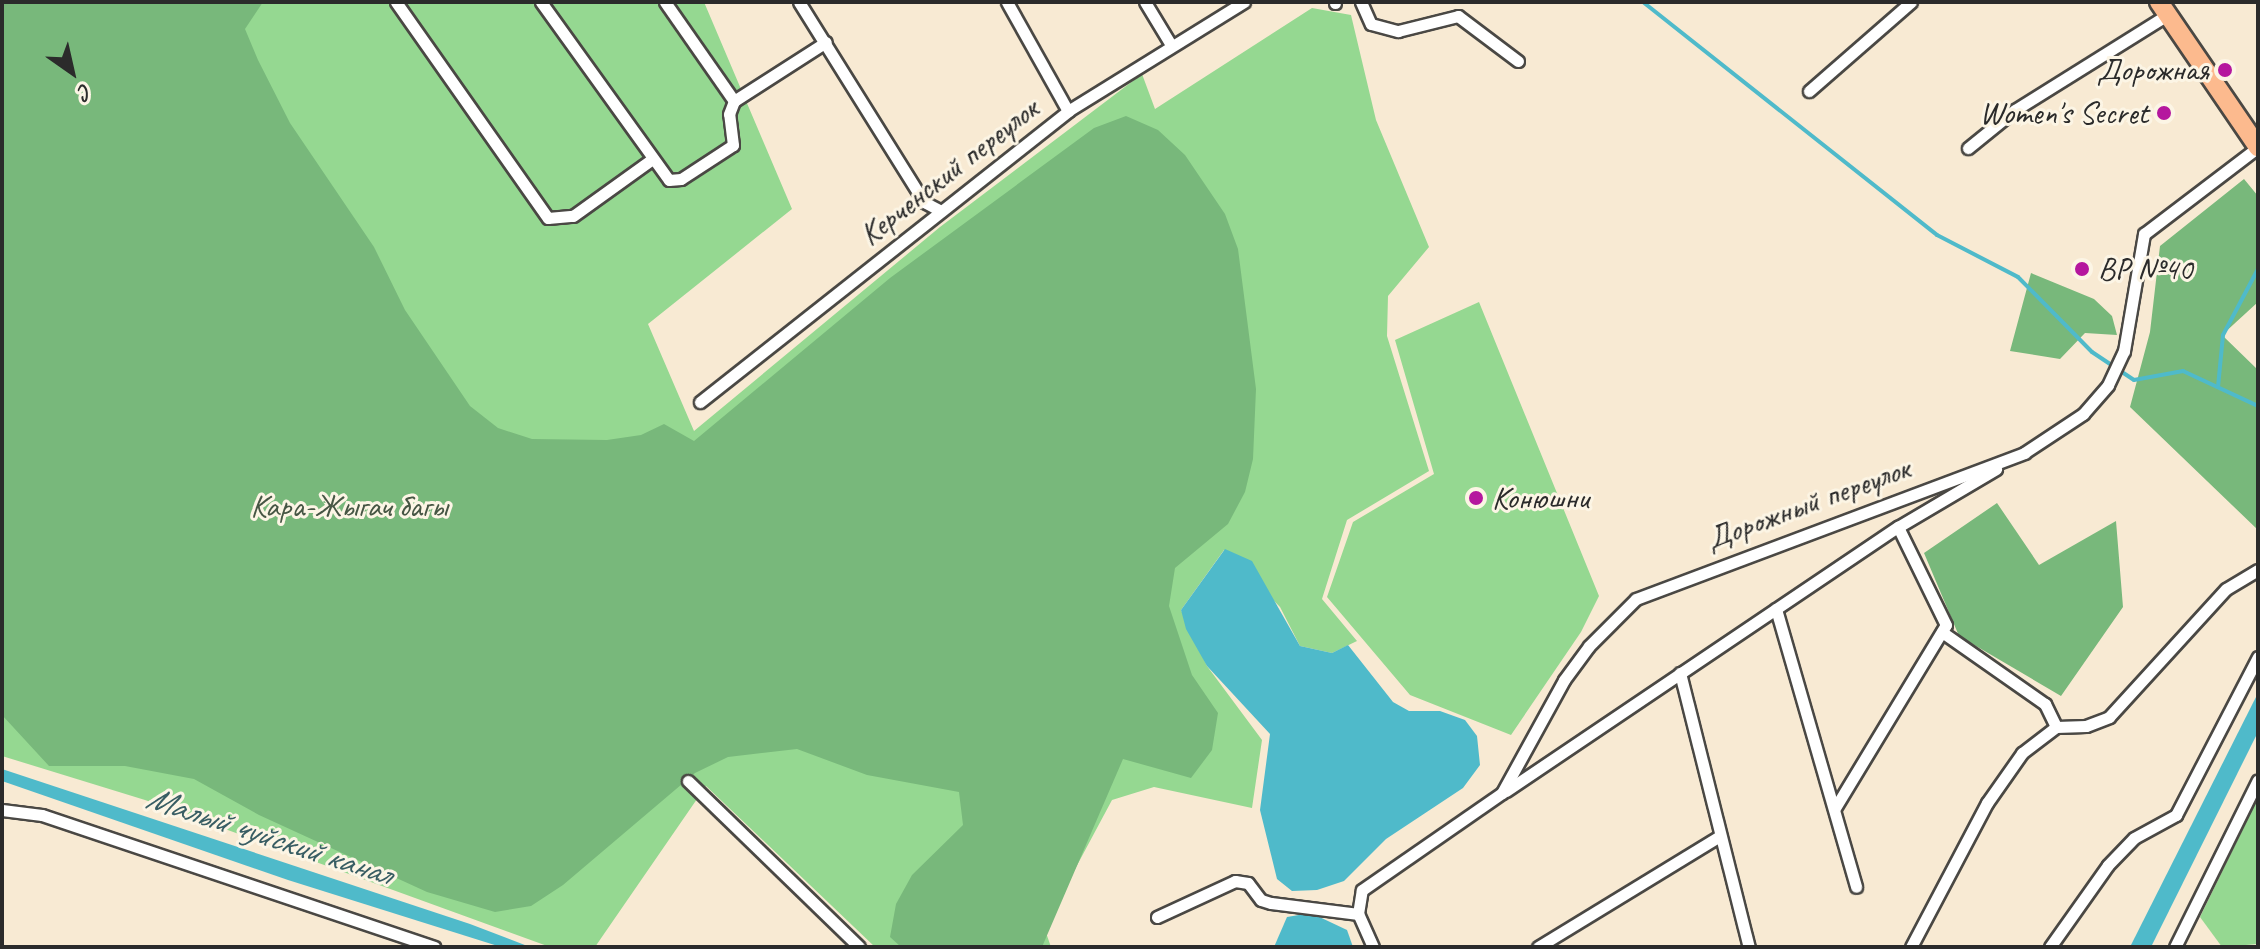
<!DOCTYPE html>
<meta charset="utf-8">
<style>
body{margin:0}
#map{position:relative;width:2260px;height:949px;overflow:hidden;background:#f8ead3;font-family:Caveat,sans-serif}
div>[style]{position:absolute}
[style*='--x']{left:calc(var(--x)*1px);top:calc(var(--y)*1px);width:calc(var(--w)*1px);rotate:calc(var(--a)*1deg)}
.green>*{inset:0;background:#95d891}
.forest>*{inset:0;background:#78b87b}
.water>*{inset:0;background:#4fbaca}
.stream>*{height:4px;margin:-2px;padding:0 2px;transform-origin:2px;border-radius:2px;background:#4fbaca}
.roads{filter:drop-shadow(2px 0 #4a4844) drop-shadow(-2px 0 #4a4844) drop-shadow(0 2px #4a4844) drop-shadow(0 -2px #4a4844)}
.minor>*{height:11px;margin:-5.5px;padding:0 5.5px;transform-origin:5.5px;border-radius:5.5px;background:#fff}
.primary>*{height:18px;margin:-9px;padding:0 9px;transform-origin:9px;border-radius:9px;background:#fcba8e}
.dots>*{width:22px;height:22px;translate:-50% -50%;box-sizing:border-box;border:4px solid #fcf5e5;border-radius:50%}
span{translate:-50% -50%;white-space:nowrap;text-align:center;line-height:1.15;-webkit-text-stroke:6px #fcf5e5;paint-order:stroke}
.poi-label{font-size:32px;color:#2b2b2b}
.right{translate:-100% -50%;text-align:right}
.left{translate:0 -50%;text-align:left}
.street-label{font-size:32px;color:#2b2b2b}
.park-label{font-size:32px;color:#465644}
.water-label{font-size:34px;color:#385d63;font-style:italic}
.frame{position:absolute;inset:0;border:4px solid #2b2b2b;pointer-events:none}
.north{position:absolute;left:32px;top:32px;width:80px;height:80px;-webkit-text-stroke:6px #fcf5e5;paint-order:stroke;rotate:146deg;font-size:22px;font-weight:700;line-height:32px;text-align:center;color:#2b2b2b}
.north::after{content:'';display:block;margin:auto;width:28px;height:36px;background:#2b2b2b;clip-path:polygon(50% 0,100% 100%,50% 72%,0 100%)}
</style>
<div id="map">
<div class="green">
<i style="clip-path:polygon(2px 2px,704px 2px,792px 209px,648px 324px,694px 431px,940px 227px,1142px 74px,1155px 109px,1312px 8px,1351px 15px,1376px 120px,1429px 247px,1388px 296px,1387px 336px,1429px 471px,1347px 520px,1322px 599px,1357px 641px,1332px 653px,1300px 646px,1280px 607px,1224px 550px,1181px 610px,1207px 666px,1262px 740px,1252px 808px,1154px 787px,1112px 800px,1044px 927px,1051px 947px,875px 947px,706px 786px,595px 947px,550px 947px,145px 800px,2px 756px)"></i>
<i style="clip-path:polygon(1479px 302px,1599px 596px,1581px 632px,1511px 735px,1410px 695px,1327px 597px,1353px 522px,1434px 474px,1395px 340px)"></i>
<i style="clip-path:polygon(2258px 798px,2258px 944px,2222px 947px,2200px 917px)"></i>
</div>
<div class="forest">
<i style="clip-path:polygon(2px 2px,263px 2px,245px 29px,258px 60px,290px 123px,374px 247px,405px 310px,470px 406px,498px 428px,532px 439px,607px 440px,641px 435px,664px 424px,694px 441px,890px 278px,1094px 128px,1126px 116px,1158px 130px,1185px 155px,1225px 214px,1238px 249px,1256px 389px,1253px 459px,1245px 492px,1228px 524px,1175px 568px,1169px 606px,1192px 675px,1218px 713px,1212px 750px,1191px 778px,1123px 759px,1042px 947px,901px 947px,890px 937px,896px 904px,912px 875px,963px 825px,959px 792px,867px 775px,797px 749px,728px 757px,695px 773px,563px 885px,531px 906px,495px 912px,427px 892px,259px 815px,194px 779px,125px 766px,49px 766px,2px 715px)"></i>
<i style="clip-path:polygon(2244px 179px,2258px 196px,2258px 302px,2222px 335px,2258px 370px,2258px 530px,2130px 407px,2150px 332px,2160px 246px)"></i>
<i style="clip-path:polygon(2031px 273px,2094px 299px,2112px 316px,2117px 335px,2085px 333px,2060px 359px,2010px 351px)"></i>
<i style="clip-path:polygon(1997px 503px,2039px 565px,2116px 521px,2123px 607px,2061px 696px,1959px 636px,1924px 553px)"></i>
</div>
<div class="water">
<i style="clip-path:polygon(1225px 549px,1252px 561px,1300px 646px,1332px 653px,1348px 645px,1393px 702px,1409px 711px,1440px 711px,1465px 720px,1477px 736px,1480px 765px,1463px 788px,1386px 839px,1344px 881px,1317px 890px,1292px 891px,1277px 879px,1260px 810px,1270px 734px,1207px 666px,1186px 629px,1181px 610px)"></i>
<i style="clip-path:polygon(2258px 693px,2258px 732px,2151px 947px,2130px 947px)"></i>
<i style="clip-path:polygon(2px 769px,470px 924px,530px 947px,501px 947px,288px 880px,2px 781px)"></i>
<i style="clip-path:polygon(1311px 913px,1347px 930px,1353px 947px,1274px 947px,1287px 917px)"></i>
</div>
<div class="stream">
<i style="--x:1643;--y:2;--w:375;--a:38.4"></i>
<i style="--x:1937;--y:235;--w:91;--a:27.4"></i>
<i style="--x:2018;--y:277;--w:105;--a:45.4"></i>
<i style="--x:2092;--y:352;--w:50;--a:33.7"></i>
<i style="--x:2134;--y:380;--w:50;--a:-10.4"></i>
<i style="--x:2183;--y:371;--w:83;--a:25"></i>
<i style="--x:2218;--y:387;--w:52;--a:-84.5"></i>
<i style="--x:2223;--y:335;--w:75;--a:-62.1"></i>
</div>
<div class="roads">
<div class="minor">
<i style="--x:396;--y:2;--w:264;--a:54.9"></i>
<i style="--x:548;--y:218;--w:25;--a:-5"></i>
<i style="--x:573;--y:216;--w:96;--a:-35.7"></i>
<i style="--x:541;--y:2;--w:219;--a:54.3"></i>
<i style="--x:669;--y:180;--w:12;--a:-5"></i>
<i style="--x:681;--y:179;--w:62;--a:-33.2"></i>
<i style="--x:733;--y:145;--w:31;--a:-97"></i>
<i style="--x:729;--y:114;--w:14;--a:-69"></i>
<i style="--x:665;--y:2;--w:121;--a:55.1"></i>
<i style="--x:734;--y:101;--w:109;--a:-32.7"></i>
<i style="--x:799;--y:2;--w:236;--a:58"></i>
<i style="--x:924;--y:202;--w:19;--a:28"></i>
<i style="--x:1007;--y:2;--w:125;--a:60.8"></i>
<i style="--x:1145;--y:2;--w:50;--a:58.8"></i>
<i style="--x:1335;--y:2;--w:1;--a:90"></i>
<i style="--x:1361;--y:2;--w:24;--a:66"></i>
<i style="--x:1371;--y:24;--w:28;--a:15"></i>
<i style="--x:1398;--y:31;--w:62;--a:-14"></i>
<i style="--x:1458;--y:16;--w:75;--a:36.9"></i>
<i style="--x:1809;--y:91;--w:135;--a:-41.1"></i>
<i style="--x:1968;--y:148;--w:60;--a:-39"></i>
<i style="--x:2015;--y:110;--w:179;--a:-32"></i>
<i style="--x:700;--y:402;--w:469;--a:-38.3"></i>
<i style="--x:1068;--y:111;--w:207;--a:-31.8"></i>
<i style="--x:1776;--y:609;--w:289;--a:73.9"></i>
<i style="--x:1942;--y:632;--w:126;--a:35"></i>
<i style="--x:2045;--y:704;--w:25;--a:64"></i>
<i style="--x:2056;--y:727;--w:30;--a:-2"></i>
<i style="--x:2086;--y:726;--w:25;--a:-21"></i>
<i style="--x:2109;--y:717;--w:173;--a:-47.6"></i>
<i style="--x:2226;--y:589;--w:37;--a:-31"></i>
<i style="--x:1680;--y:673;--w:283;--a:75.9"></i>
<i style="--x:688;--y:781;--w:238;--a:44.1"></i>
<i style="--x:1506;--y:791;--w:473;--a:-34"></i>
<i style="--x:1898;--y:527;--w:114;--a:-30.6"></i>
<i style="--x:1835;--y:808;--w:214;--a:-58.8"></i>
<i style="--x:1946;--y:625;--w:109;--a:-116.1"></i>
<i style="--x:2;--y:810;--w:40;--a:7.1"></i>
<i style="--x:42;--y:815;--w:414;--a:18.6"></i>
<i style="--x:1157;--y:917;--w:86;--a:-24.8"></i>
<i style="--x:1235;--y:881;--w:13;--a:9"></i>
<i style="--x:1248;--y:883;--w:21;--a:53"></i>
<i style="--x:1261;--y:900;--w:10;--a:17"></i>
<i style="--x:1271;--y:903;--w:88;--a:7.2"></i>
<i style="--x:1373;--y:947;--w:36;--a:-114"></i>
<i style="--x:1358;--y:914;--w:24;--a:-81"></i>
<i style="--x:1362;--y:890;--w:170;--a:-34.7"></i>
<i style="--x:1502;--y:793;--w:129;--a:-61.2"></i>
<i style="--x:1564;--y:680;--w:42;--a:-53.7"></i>
<i style="--x:1589;--y:646;--w:66;--a:-45"></i>
<i style="--x:1636;--y:599;--w:415;--a:-20.6"></i>
<i style="--x:2024;--y:453;--w:71;--a:-33.5"></i>
<i style="--x:2083;--y:414;--w:38;--a:-49"></i>
<i style="--x:2108;--y:385;--w:38;--a:-65"></i>
<i style="--x:2124;--y:351;--w:119;--a:-80.3"></i>
<i style="--x:2144;--y:234;--w:143;--a:-37.3"></i>
<i style="--x:1538;--y:947;--w:213;--a:-31.4"></i>
<i style="--x:1911;--y:947;--w:163;--a:-62.2"></i>
<i style="--x:1987;--y:803;--w:61;--a:-55"></i>
<i style="--x:2022;--y:753;--w:43;--a:-37.4"></i>
<i style="--x:2050;--y:947;--w:100;--a:-54.7"></i>
<i style="--x:2108;--y:865;--w:37;--a:-46"></i>
<i style="--x:2134;--y:838;--w:48;--a:-28.7"></i>
<i style="--x:2176;--y:815;--w:178;--a:-62.6"></i>
<i style="--x:2175;--y:947;--w:186;--a:-63.6"></i>
</div>
<div class="primary">
<i style="--x:2159;--y:2;--w:176;--a:55.7"></i>
</div>
</div>
<div class="dots">
<i style="left:2225px;top:70px;background:#b5179e"></i>
<i style="left:2164px;top:113px;background:#b5179e"></i>
<i style="left:2082px;top:269px;background:#b5179e"></i>
<i style="left:1476px;top:498px;background:#b5179e"></i>
</div>
<div class="poi-label">
<span class="right" style="left:2209px;top:70px">Дорожная</span>
<span class="right" style="left:2148px;top:113px">Women's Secret</span>
<span class="left" style="left:2098px;top:269px">BP №40</span>
<span class="left" style="left:1492px;top:498px">Конюшни</span>
</div>
<div class="street-label">
<span style="left:949px;top:172px;rotate:-38deg">Керченский переулок</span>
<span style="left:1808px;top:504px;rotate:-20deg">Дорожный переулок</span>
</div>
<div class="park-label">
<span style="left:349px;top:506px">Кара-Жыгач багы</span>
</div>
<div class="water-label">
<span style="left:269px;top:835px;rotate:18deg">Малый чуйский канал</span>
</div>
<div class="frame"></div>
<div class="north">С</div>
</div>
